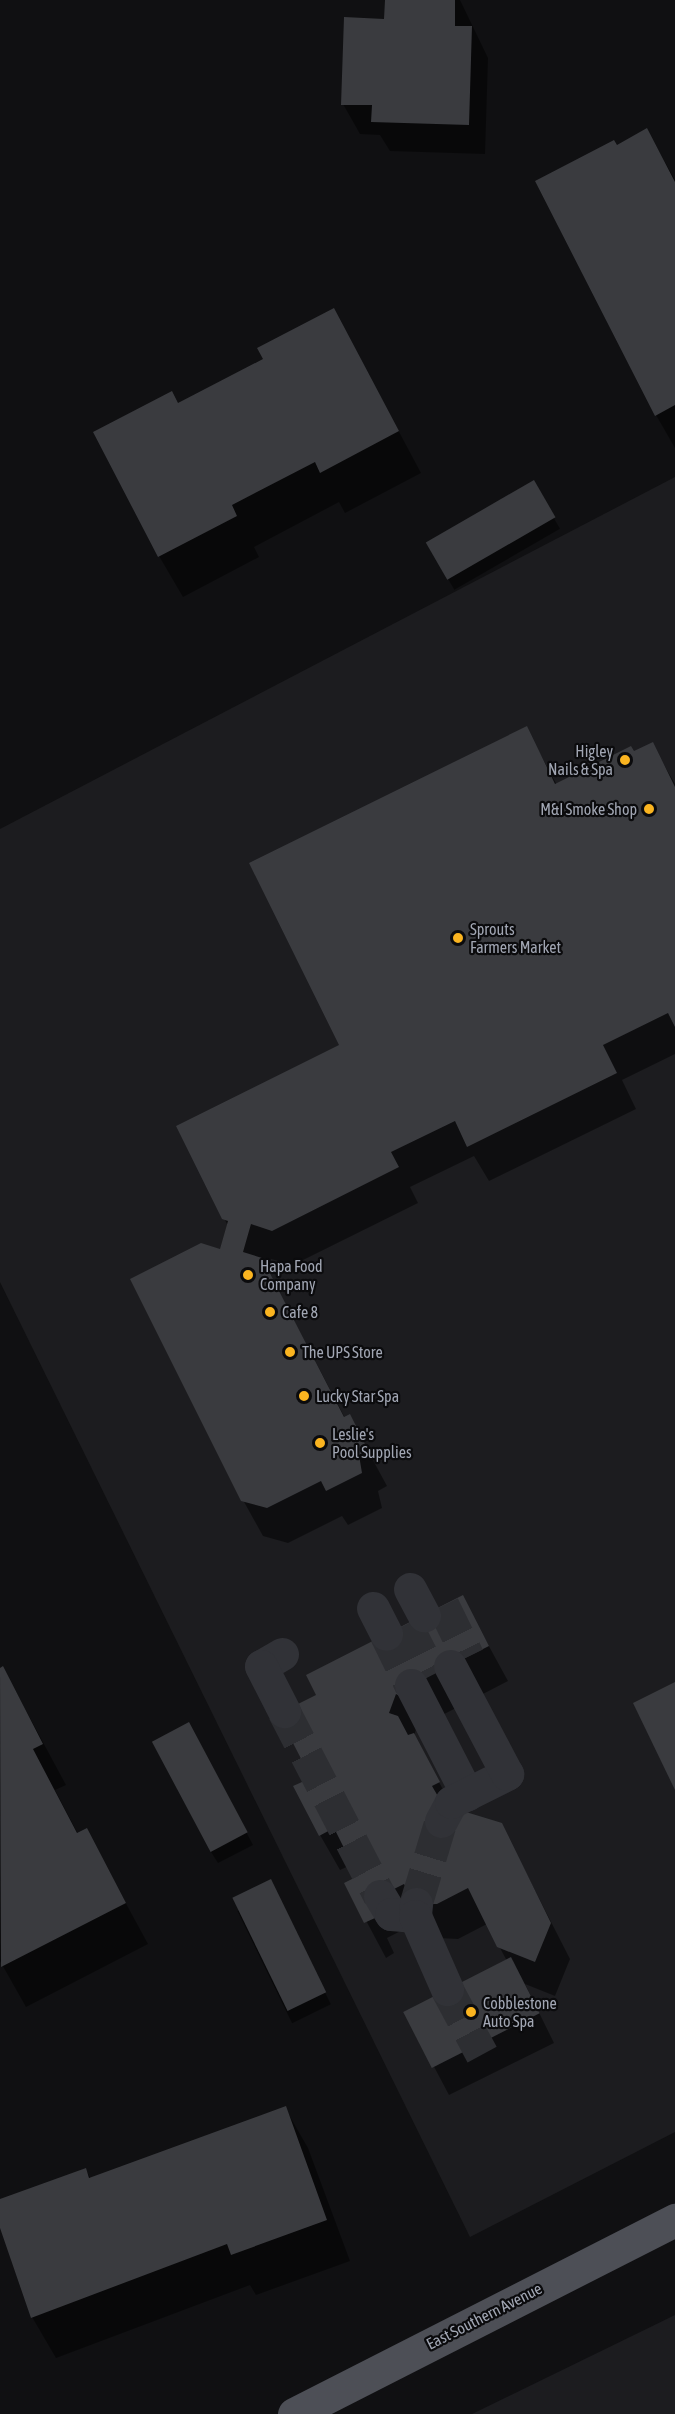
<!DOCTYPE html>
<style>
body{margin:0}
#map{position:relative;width:675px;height:2414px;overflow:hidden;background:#101012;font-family:"Asap Condensed",sans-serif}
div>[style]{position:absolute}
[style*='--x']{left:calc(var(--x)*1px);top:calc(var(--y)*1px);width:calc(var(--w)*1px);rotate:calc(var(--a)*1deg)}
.built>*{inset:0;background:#1c1c1f}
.shadow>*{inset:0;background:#0007;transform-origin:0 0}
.building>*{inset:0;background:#3a3b3f;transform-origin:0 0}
.minor-tunnel>*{height:33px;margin-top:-16.5px;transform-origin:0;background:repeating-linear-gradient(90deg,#2d2e32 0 33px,transparent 0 49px)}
.minor>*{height:33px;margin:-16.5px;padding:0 16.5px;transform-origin:16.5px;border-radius:16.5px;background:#313237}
.major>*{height:33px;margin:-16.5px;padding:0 16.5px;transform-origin:16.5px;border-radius:16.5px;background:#4d4f56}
.dots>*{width:16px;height:16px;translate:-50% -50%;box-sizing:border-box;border:3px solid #0b0b0d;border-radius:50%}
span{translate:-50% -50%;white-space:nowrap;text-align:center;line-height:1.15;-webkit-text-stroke:4.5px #0b0b0d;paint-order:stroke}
.poi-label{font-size:16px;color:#a1a6b3}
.right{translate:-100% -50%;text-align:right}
.left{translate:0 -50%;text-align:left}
.street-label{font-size:16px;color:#a1a6b3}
</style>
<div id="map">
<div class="built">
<i style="clip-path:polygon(675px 477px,675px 2132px,470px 2237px,0 1282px,0 829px)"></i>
<i style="clip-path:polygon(675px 2315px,675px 2414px,472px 2414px)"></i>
</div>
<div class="shadow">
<i style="clip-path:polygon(386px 0,460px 0,488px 58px,485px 154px,390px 151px,380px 135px,360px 134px,343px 104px,386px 20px)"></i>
<i style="clip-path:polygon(647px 130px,675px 180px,675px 448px,656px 415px,616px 146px)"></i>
<i style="clip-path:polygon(334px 310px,421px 473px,345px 513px,339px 502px,254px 547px,259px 557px,183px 597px,159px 556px,178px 405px,265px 360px)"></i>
<i style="left:533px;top:482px;width:54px;height:122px;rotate:60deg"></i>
<i style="clip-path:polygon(526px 728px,557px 785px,652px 744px,675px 784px,675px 1054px,622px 1080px,636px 1109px,489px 1181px,474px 1156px,410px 1187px,418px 1203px,293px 1265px,271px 1259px,268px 1271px,345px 1418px,349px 1416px,387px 1486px,378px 1491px,382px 1508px,348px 1525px,342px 1516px,288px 1543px,263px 1536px,243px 1500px,221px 1251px,228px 1226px,224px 1218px,341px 1046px)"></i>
<i style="clip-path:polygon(462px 1597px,508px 1681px,427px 1723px,416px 1729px,414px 1736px,459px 1819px,501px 1824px,570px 1959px,555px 1996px,525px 1984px,554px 2043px,449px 2095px,405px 2012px,507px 1961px,487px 1924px,458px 1939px,438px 1938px,426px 1918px,387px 1938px,394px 1953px,386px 1958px,346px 1883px,360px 1876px,353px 1864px,340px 1870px,320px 1835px,313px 1778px,318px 1695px)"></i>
<i style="clip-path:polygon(3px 1668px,66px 1785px,55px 1790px,78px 1834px,86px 1830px,148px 1944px,26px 2007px,0 1961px)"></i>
<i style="clip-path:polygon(195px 1735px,253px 1845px,218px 1863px,211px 1852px)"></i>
<i style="left:276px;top:1892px;width:125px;height:43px;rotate:64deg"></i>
<i style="clip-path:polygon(285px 2108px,308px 2148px,350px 2261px,256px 2295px,250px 2285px,56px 2358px,32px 2317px,0 2225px,0 2200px,85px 2169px,91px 2179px)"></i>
</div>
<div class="building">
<i style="clip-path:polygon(385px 0,455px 0,455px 26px,472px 26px,469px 125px,371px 122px,372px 105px,341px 105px,344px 17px,384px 19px)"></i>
<i style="clip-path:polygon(647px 128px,675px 182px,675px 405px,655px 416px,535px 181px,614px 140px,617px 145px)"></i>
<i style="clip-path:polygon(334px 308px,399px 431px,320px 473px,315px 462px,232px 505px,237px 516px,158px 557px,93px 432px,172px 391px,178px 403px,263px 359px,257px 348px)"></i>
<i style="left:534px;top:480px;width:43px;height:125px;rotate:60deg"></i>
<i style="clip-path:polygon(527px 726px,555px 784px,631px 746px,634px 751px,653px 742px,675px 787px,675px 1027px,668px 1013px,603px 1045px,617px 1073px,467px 1147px,455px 1121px,391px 1152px,399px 1167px,272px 1231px,251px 1224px,243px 1252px,262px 1258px,344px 1417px,350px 1414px,368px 1450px,359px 1455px,362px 1473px,326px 1491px,321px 1481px,267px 1508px,241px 1501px,130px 1279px,201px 1243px,220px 1249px,228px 1221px,222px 1219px,176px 1126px,339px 1045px,249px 863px)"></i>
<i style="clip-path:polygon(463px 1595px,489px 1646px,407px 1687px,403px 1698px,396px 1694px,389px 1713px,398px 1716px,408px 1735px,414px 1733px,440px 1782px,432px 1786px,443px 1805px,502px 1823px,551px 1923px,535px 1962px,497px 1947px,468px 1888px,437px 1904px,416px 1904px,404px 1884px,368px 1902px,375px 1918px,364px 1923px,344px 1883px,358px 1876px,334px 1828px,319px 1836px,293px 1786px,311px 1778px,278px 1714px,316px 1695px,306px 1675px)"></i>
<i style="clip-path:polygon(3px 1666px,43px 1744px,33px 1749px,77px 1833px,87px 1828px,126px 1903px,1px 1967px,0 1668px)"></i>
<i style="clip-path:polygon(675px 1682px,675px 1790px,633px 1703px)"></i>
<i style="left:189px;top:1722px;width:125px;height:42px;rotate:62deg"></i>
<i style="left:271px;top:1879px;width:126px;height:43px;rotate:64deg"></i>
<i style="left:511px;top:1957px;width:63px;height:121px;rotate:63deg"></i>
<i style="clip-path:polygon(286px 2106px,327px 2220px,231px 2255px,227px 2244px,31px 2318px,0 2228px,0 2199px,86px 2168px,89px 2178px)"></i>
</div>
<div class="minor-tunnel">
<i style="--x:443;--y:1605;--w:57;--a:63.9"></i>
<i style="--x:406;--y:1624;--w:57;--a:63"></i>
<i style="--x:386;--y:1634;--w:57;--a:63.9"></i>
<i style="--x:284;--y:1711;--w:208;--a:62.6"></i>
<i style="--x:416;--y:1904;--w:87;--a:-73.2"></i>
<i style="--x:447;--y:1989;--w:74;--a:61.7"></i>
</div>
<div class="minor">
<i style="--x:410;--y:1589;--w:30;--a:62"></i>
<i style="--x:373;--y:1608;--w:29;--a:63"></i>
<i style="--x:282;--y:1654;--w:24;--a:150"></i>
<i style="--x:261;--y:1666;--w:51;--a:62.9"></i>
<i style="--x:411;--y:1685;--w:123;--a:62.8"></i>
<i style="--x:441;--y:1821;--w:21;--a:-62"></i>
<i style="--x:451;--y:1802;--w:63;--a:-26.6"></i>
<i style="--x:507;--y:1774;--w:122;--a:-117.8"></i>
<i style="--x:380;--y:1896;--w:21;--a:59"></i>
<i style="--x:391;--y:1914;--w:24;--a:5"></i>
<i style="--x:416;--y:1904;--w:12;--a:95"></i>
<i style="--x:415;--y:1916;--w:80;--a:66.3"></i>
</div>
<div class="major">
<i style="--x:294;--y:2414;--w:428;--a:-27"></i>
</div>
<div class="dots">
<i style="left:625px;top:760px;background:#fab420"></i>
<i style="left:649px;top:809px;background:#fab420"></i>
<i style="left:458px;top:938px;background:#fab420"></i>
<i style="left:248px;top:1275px;background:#fab420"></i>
<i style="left:270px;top:1312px;background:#fab420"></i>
<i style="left:290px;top:1352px;background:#fab420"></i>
<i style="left:304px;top:1396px;background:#fab420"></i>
<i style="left:320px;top:1443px;background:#fab420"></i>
<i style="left:471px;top:2012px;background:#fab420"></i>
</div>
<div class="poi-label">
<span class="right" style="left:613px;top:760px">Higley<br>Nails &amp; Spa</span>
<span class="right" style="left:637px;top:809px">M&amp;I Smoke Shop</span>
<span class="left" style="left:470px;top:938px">Sprouts<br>Farmers Market</span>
<span class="left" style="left:260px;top:1275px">Hapa Food<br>Company</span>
<span class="left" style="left:282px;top:1312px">Cafe 8</span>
<span class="left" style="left:302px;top:1352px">The UPS Store</span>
<span class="left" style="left:316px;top:1396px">Lucky Star Spa</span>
<span class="left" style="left:332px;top:1443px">Leslie's<br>Pool Supplies</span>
<span class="left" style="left:483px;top:2012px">Cobblestone<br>Auto Spa</span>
</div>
<div class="street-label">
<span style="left:484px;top:2316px;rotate:-27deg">East Southern Avenue</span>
</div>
</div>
